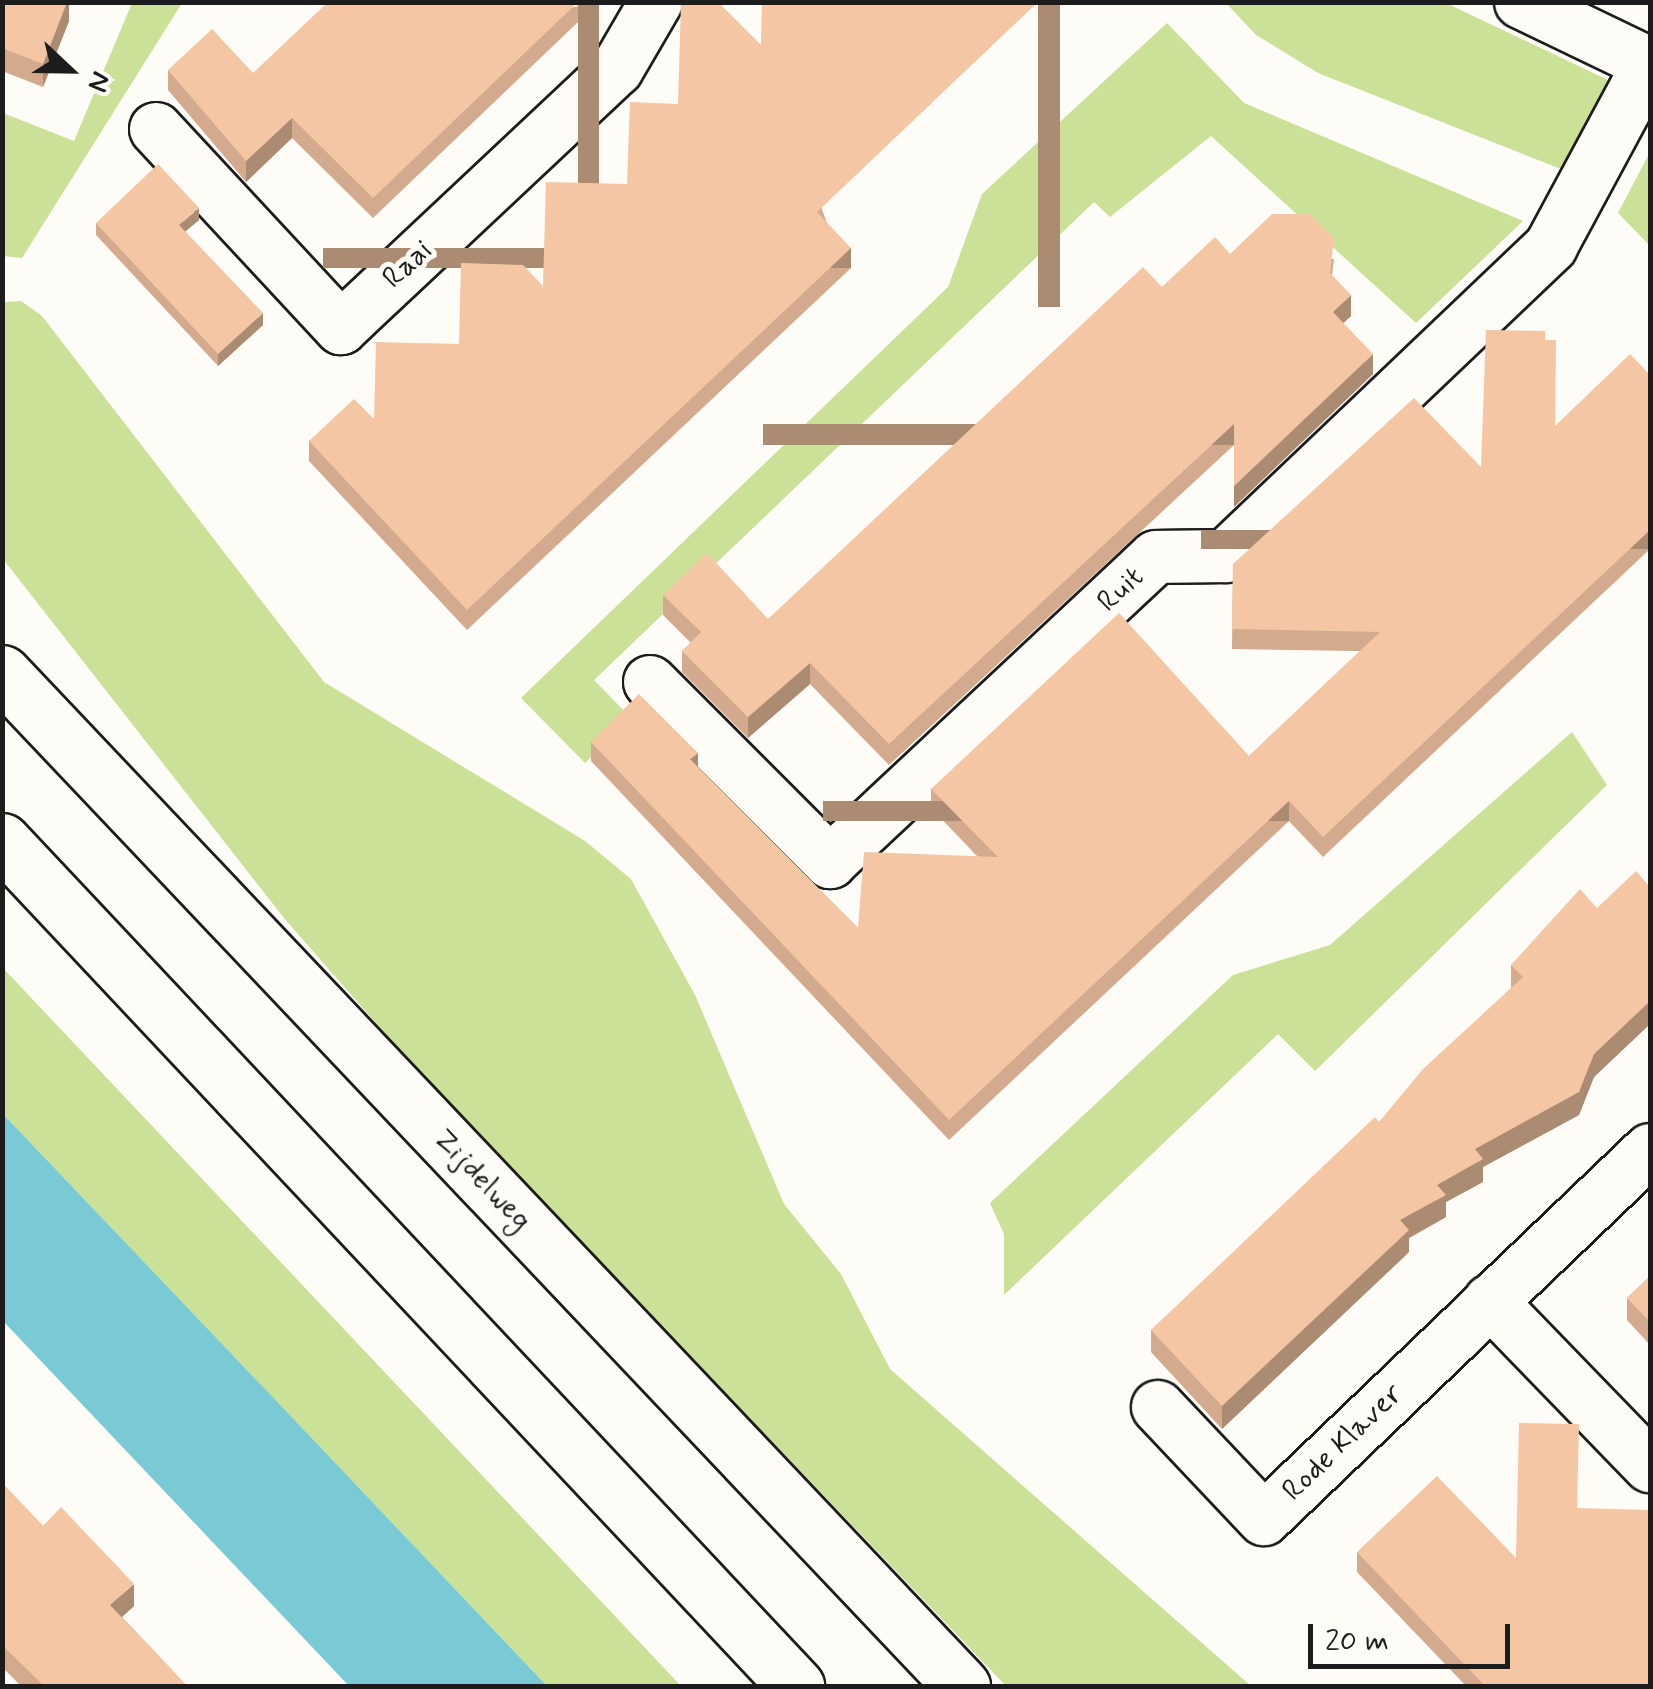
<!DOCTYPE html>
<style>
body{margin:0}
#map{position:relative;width:1653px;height:1689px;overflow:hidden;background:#fdfcf7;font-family:Mynerve,sans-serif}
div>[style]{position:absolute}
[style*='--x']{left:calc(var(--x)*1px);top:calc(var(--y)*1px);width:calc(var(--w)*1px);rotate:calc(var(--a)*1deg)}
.green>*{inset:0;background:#cae197}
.water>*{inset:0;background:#7acad5}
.roads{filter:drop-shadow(2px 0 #1c1c1c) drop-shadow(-2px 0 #1c1c1c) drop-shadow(0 2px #1c1c1c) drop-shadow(0 -2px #1c1c1c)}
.street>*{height:52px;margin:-26px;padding:0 26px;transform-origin:26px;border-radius:26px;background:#fdfcf7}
.secondary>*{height:55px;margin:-27.5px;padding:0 27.5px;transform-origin:27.5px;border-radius:27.5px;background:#fdfcf7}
.wall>*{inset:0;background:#d3aa8d}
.shaded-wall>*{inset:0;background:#ac8b73;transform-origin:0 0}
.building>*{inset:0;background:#f5c6a4}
span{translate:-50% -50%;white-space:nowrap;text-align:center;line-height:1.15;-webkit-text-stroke:10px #fdfcf7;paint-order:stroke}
.street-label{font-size:30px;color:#1c1c1c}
.frame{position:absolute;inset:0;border:5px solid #1c1c1c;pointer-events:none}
.north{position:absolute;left:20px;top:20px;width:100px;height:100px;-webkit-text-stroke:8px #fdfcf7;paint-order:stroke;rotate:112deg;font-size:28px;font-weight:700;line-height:40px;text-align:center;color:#1c1c1c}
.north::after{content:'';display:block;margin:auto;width:35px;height:45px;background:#1c1c1c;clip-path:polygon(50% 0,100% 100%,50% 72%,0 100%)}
.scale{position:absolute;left:1308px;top:1624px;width:202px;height:45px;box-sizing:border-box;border:5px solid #1c1c1c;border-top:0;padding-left:12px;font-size:30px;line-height:35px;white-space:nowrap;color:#1c1c1c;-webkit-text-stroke:8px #fdfcf7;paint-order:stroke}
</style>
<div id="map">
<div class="green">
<i style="clip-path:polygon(132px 3px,182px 3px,22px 258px,3px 256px,3px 113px,74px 141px)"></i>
<i style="clip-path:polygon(1226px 3px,1446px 3px,1610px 81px,1561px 169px,1318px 73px,1256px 35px)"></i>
<i style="clip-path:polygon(1167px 23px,1244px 103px,1523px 221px,1416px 323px,1211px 136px,1110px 217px,1094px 202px,594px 680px,631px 718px,585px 763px,521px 698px,948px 287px,982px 194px)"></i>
<i style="clip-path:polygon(1650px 152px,1650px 246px,1618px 213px)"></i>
<i style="clip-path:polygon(21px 301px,42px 316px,324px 682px,585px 841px,631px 879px,695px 995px,784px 1204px,841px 1274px,890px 1369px,1251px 1686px,1006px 1686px,423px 1077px,284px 918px,3px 559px,3px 302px)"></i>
<i style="clip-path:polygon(1572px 732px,1607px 785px,1315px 1071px,1278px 1034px,1004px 1295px,1004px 1234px,990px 1203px,1233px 975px,1330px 945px)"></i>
<i style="clip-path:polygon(2px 967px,681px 1686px,547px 1686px,3px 1114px)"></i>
</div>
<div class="water">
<i style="clip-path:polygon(3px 1114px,283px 1408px,547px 1686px,349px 1686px,3px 1321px)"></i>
</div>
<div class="roads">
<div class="street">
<i style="--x:1521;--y:2;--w:143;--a:25.7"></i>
<i style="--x:156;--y:129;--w:272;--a:47.1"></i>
<i style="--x:341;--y:328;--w:378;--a:-43.2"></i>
<i style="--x:617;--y:69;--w:78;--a:-59.8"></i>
<i style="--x:650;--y:682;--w:255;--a:45"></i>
<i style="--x:830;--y:862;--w:446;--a:-43.1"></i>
<i style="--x:1156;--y:557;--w:70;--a:-0.8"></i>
<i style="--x:1226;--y:556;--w:449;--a:-43.6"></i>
<i style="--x:1551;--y:246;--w:207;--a:-61.7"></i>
<i style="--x:1490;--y:1301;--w:230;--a:45.9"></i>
<i style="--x:1158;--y:1407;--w:154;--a:46.6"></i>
<i style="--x:1264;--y:1519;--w:534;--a:-43.71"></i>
</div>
<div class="secondary">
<i style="--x:2;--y:673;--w:1396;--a:46.54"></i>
<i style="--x:2;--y:841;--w:1160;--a:46.78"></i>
</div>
</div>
<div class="wall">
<i style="clip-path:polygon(2px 2px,69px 2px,69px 21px,43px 87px,2px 71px)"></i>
<i style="clip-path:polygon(599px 2px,373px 218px,292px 138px,246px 182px,168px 90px,168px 70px,253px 73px)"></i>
<i style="clip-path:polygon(761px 45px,827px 223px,851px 268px,467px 630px,309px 461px,309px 441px,374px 419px,459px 344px,543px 286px,627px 184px,678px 104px)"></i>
<i style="clip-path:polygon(199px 220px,185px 231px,263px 325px,218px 366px,96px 235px,96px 223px)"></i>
<i style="clip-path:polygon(1230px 254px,1334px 259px,1332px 275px,1351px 316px,1343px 323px,1373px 374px,1234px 507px,1234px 445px,889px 765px,810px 684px,748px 738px,682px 672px,682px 651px,691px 643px,663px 615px,663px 595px,768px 619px,1162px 287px)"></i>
<i style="clip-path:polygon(1650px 375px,1650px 549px,1323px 857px,1289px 821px,949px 1140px,591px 761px,591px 742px,698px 767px,858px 928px,978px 857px,931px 808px,931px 789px,1249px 756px,1360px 651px,1232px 649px,1233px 564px,1481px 467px)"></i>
<i style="clip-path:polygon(1650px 887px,1650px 1024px,1594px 1077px,1579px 1115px,1483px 1167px,1483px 1182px,1446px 1202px,1446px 1217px,1409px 1238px,1409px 1252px,1222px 1429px,1151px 1352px,1151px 1330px,1379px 1122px,1511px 988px,1511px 965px,1597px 908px)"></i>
<i style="clip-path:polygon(1650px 1276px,1650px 1345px,1627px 1320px,1627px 1298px)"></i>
<i style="clip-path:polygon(2px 1483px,43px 1526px,134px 1606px,122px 1617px,187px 1686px,21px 1686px,2px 1667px)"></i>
<i style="clip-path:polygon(1578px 1508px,1650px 1686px,1466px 1686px,1357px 1572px,1357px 1552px,1516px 1558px)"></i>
</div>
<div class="shaded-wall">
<i style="clip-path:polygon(67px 2px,69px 2px,69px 21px,43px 87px,43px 64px)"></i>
<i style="left:578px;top:2px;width:21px;height:284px"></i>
<i style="left:1038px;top:2px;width:22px;height:305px"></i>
<i style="clip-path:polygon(292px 118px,292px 138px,246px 182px,246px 161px)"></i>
<i style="clip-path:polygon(199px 208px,199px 220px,179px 237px,179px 225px)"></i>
<i style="left:851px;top:248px;width:20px;height:528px;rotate:90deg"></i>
<i style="clip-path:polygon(1351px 295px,1351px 316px,1333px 333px,1333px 312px)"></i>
<i style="clip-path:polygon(263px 313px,263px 325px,218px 366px,218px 354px)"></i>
<i style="clip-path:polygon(1373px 354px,1373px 374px,1234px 507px,1234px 486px)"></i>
<i style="left:1234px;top:424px;width:21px;height:471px;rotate:90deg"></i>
<i style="left:1650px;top:530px;width:19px;height:449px;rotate:90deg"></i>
<i style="clip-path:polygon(810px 663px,810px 684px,748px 738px,748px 717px)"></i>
<i style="clip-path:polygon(698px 753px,698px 773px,690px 759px)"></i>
<i style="left:1289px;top:801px;width:20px;height:466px;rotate:90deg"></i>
<i style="clip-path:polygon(1650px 1001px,1650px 1024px,1594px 1077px,1579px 1115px,1483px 1167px,1483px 1182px,1446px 1202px,1446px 1217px,1409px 1238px,1409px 1252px,1222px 1429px,1222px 1406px,1400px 1220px,1475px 1149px,1594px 1054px)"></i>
<i style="clip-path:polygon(134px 1584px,134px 1606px,110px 1628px,110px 1605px)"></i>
</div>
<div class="building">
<i style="clip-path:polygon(2px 2px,67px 2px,43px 64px,2px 48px)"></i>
<i style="clip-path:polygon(328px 2px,578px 2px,373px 198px,292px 118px,246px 161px,168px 70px,212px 29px,253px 73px)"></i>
<i style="clip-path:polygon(681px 2px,718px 2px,761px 45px,762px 2px,1038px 2px,817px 212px,851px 248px,467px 610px,309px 441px,354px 399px,374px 419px,376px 342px,459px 344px,461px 263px,523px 265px,543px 286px,546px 182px,627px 184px,630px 102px,678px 104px)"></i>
<i style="clip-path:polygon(158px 164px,199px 208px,179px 225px,263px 313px,218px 354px,96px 223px)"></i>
<i style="clip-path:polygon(1272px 214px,1310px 214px,1334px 238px,1330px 273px,1351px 295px,1333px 312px,1373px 354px,1234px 486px,1234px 424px,889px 744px,810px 663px,748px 717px,682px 651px,701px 632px,663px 595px,707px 553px,768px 619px,1143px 267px,1162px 287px,1215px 237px,1230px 254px)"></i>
<i style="clip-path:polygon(1486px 330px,1545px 331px,1545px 340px,1556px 340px,1555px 426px,1630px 354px,1650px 375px,1650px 530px,1323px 837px,1289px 801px,949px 1120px,591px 742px,639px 694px,698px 753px,690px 759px,858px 928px,864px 852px,998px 857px,931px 789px,1119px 613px,1249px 756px,1380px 632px,1232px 629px,1233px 564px,1414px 398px,1481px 467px)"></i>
<i style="clip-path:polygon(1636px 871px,1650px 887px,1650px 1001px,1594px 1054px,1579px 1092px,1475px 1149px,1483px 1159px,1437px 1185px,1446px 1195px,1400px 1220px,1409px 1230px,1222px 1406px,1151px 1330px,1375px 1117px,1379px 1122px,1423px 1069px,1523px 977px,1511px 965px,1580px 889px,1597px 908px)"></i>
<i style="clip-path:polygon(1650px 1276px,1650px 1322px,1627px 1298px)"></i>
<i style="clip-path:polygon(1519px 1423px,1579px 1424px,1577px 1508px,1650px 1510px,1650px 1686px,1485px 1686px,1357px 1552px,1437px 1476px,1516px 1558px)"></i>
<i style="clip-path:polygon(2px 1483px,43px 1526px,61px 1507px,134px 1584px,110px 1605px,187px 1686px,44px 1686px,2px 1645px)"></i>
</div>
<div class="street-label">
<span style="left:408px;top:265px;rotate:-43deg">Raai</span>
<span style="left:1121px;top:590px;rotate:-43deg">Ruit</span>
<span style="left:482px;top:1180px;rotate:47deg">Zijdelweg</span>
<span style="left:1343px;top:1443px;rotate:-44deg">Rode Klaver</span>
</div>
<div class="frame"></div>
<div class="north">N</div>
<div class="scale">20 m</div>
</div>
